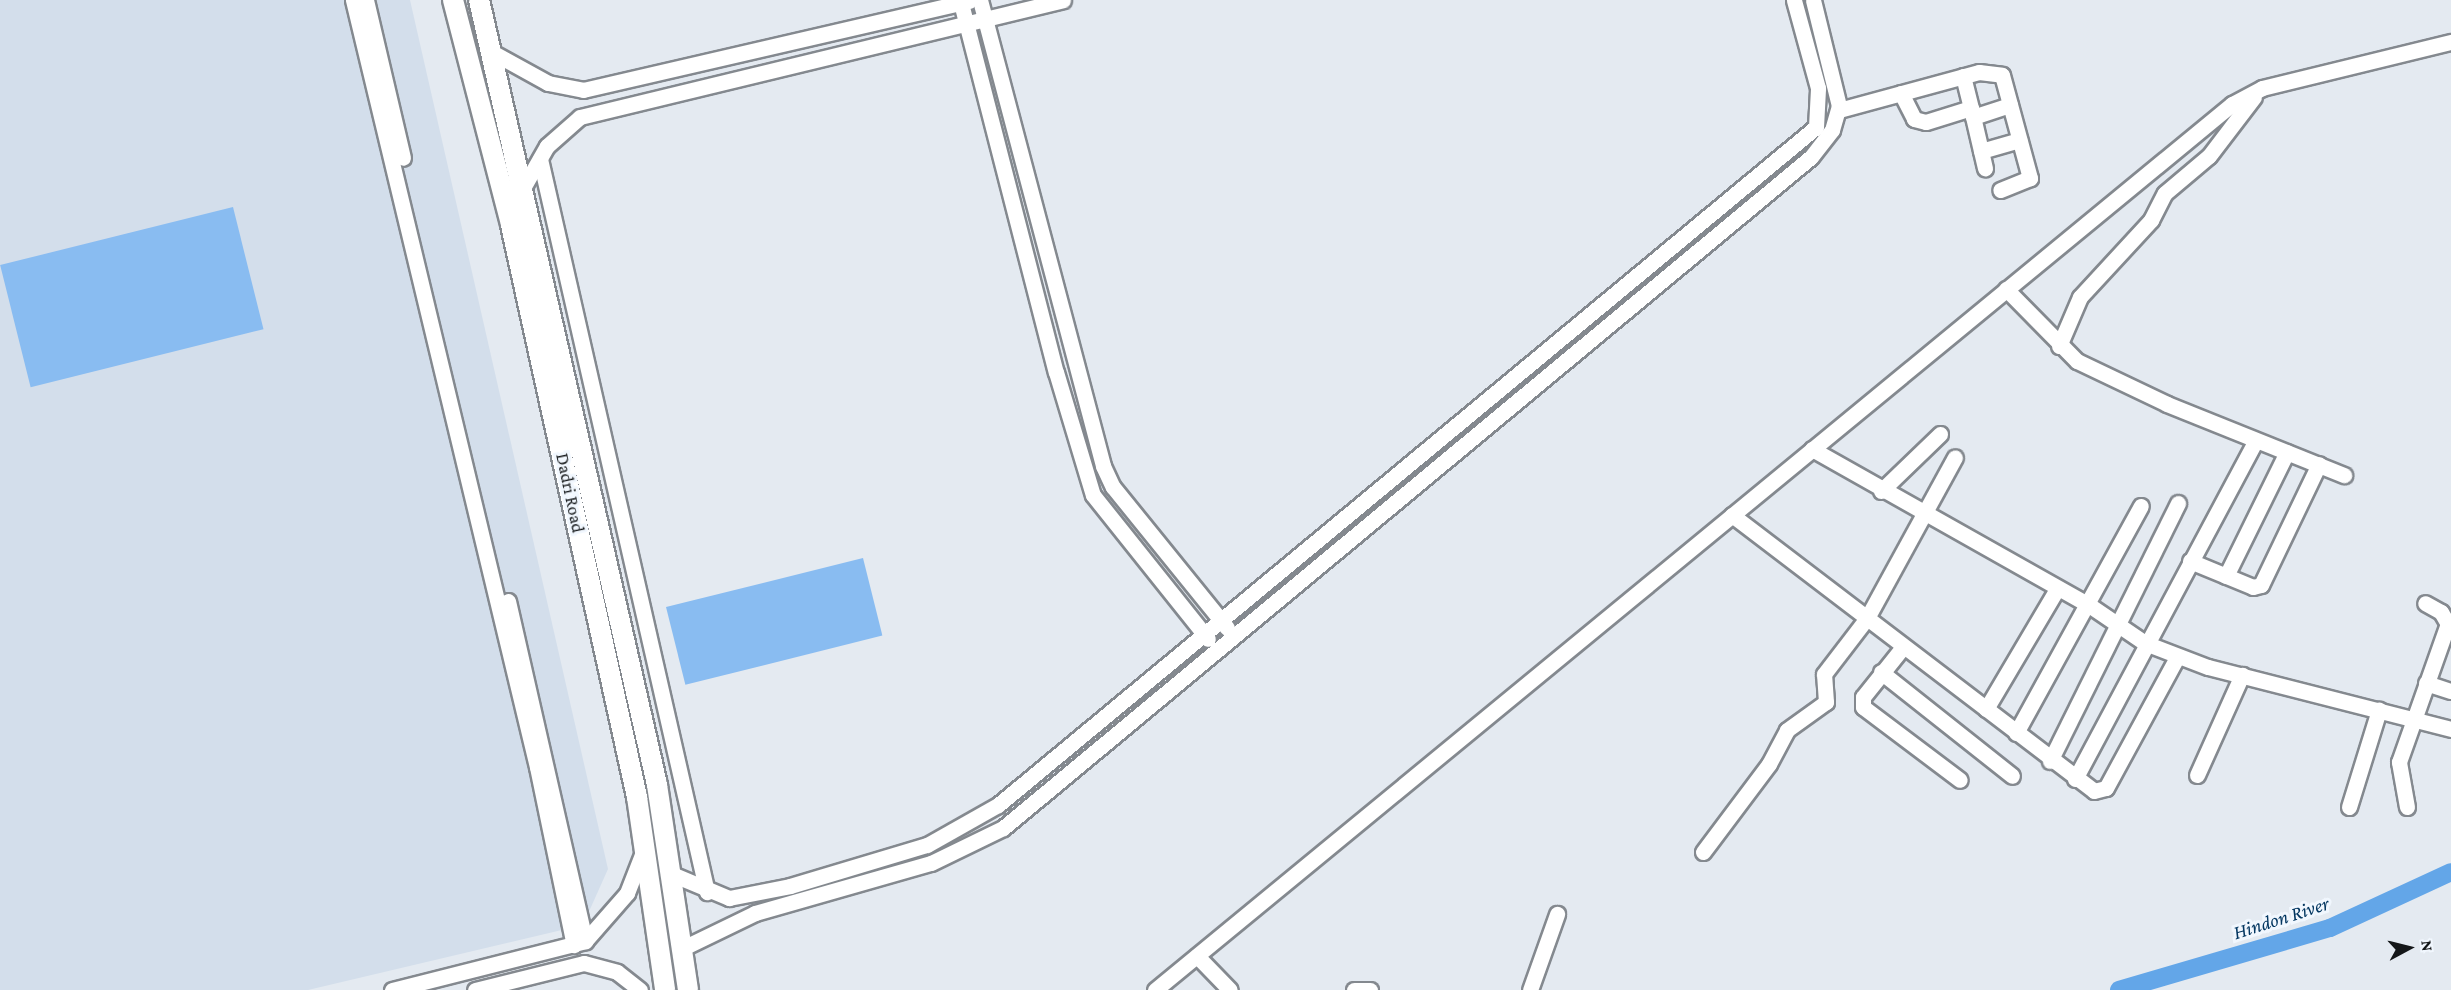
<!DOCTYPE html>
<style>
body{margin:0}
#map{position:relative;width:2451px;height:990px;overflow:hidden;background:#e4eaf1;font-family:"Crimson Pro",serif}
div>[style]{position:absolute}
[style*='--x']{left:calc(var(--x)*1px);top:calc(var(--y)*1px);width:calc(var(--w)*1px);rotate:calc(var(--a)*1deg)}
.built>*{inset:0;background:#d3deeb}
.green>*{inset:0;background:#89bcf1;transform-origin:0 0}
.river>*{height:18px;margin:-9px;padding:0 9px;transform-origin:9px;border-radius:9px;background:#63a6e8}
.roads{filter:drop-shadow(2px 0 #84898f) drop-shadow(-2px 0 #84898f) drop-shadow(0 2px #84898f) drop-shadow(0 -2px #84898f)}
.minor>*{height:15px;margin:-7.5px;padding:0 7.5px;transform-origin:7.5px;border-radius:7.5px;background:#fff}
.major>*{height:20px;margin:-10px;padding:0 10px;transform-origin:10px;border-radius:10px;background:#fff}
span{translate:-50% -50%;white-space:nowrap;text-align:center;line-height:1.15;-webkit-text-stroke:6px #f1f7fe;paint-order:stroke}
.street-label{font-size:18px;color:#141719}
.water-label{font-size:20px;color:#033660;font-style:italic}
.north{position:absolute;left:2379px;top:918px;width:60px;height:60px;-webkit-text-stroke:4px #f1f7fe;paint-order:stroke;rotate:83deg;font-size:16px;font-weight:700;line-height:24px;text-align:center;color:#141719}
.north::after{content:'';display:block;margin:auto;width:21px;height:27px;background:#141719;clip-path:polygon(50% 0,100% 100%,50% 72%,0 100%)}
</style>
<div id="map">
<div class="built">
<i style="clip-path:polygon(0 0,410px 0,608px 869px,583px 925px,308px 990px,0 990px)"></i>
</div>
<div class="green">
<i style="left:233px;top:207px;width:126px;height:240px;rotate:76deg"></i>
<i style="left:863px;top:558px;width:80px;height:203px;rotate:76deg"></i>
</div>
<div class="river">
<i style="--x:2119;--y:990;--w:220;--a:-16.4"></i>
<i style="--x:2330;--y:928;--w:133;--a:-24.8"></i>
</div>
<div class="roads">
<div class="minor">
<i style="--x:353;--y:0;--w:789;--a:76.51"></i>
<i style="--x:537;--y:767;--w:182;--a:78.3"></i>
<i style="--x:366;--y:0;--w:162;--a:76.8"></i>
<i style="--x:980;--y:0;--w:482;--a:75.2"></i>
<i style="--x:1103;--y:466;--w:23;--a:65"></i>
<i style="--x:1113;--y:487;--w:181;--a:51"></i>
<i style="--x:961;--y:3;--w:381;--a:75.6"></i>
<i style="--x:1056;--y:372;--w:128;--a:73.3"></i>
<i style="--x:1093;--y:495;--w:184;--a:51.4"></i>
<i style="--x:490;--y:51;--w:66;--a:28.9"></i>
<i style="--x:548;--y:83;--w:36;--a:11"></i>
<i style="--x:583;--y:90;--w:396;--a:-13"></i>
<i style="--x:1963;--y:76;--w:33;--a:76"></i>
<i style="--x:1901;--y:93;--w:29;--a:63"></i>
<i style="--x:1914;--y:119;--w:12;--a:14"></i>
<i style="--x:1926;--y:122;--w:47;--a:-17.3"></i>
<i style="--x:1971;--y:108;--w:62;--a:76.9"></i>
<i style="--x:1839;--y:110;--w:145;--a:-15.2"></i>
<i style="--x:1979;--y:72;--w:23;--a:7"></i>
<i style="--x:2002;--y:75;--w:107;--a:74.8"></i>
<i style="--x:2030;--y:178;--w:32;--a:158"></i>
<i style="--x:1973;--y:117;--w:39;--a:-18"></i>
<i style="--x:1981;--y:151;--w:40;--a:-16"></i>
<i style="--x:540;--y:159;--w:752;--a:77.17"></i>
<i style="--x:523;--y:188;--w:48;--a:-60.3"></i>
<i style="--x:547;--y:146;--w:44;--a:-41.3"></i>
<i style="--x:580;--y:117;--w:497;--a:-13.6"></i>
<i style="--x:2006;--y:289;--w:101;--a:45.4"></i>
<i style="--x:2077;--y:361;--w:100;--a:25.5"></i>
<i style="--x:2167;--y:404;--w:191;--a:21.9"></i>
<i style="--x:2059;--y:346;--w:53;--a:-66.8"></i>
<i style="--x:2080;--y:297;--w:105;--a:-47.3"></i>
<i style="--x:2151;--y:220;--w:30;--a:-63"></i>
<i style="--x:2165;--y:193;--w:57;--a:-40.1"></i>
<i style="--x:2209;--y:156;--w:74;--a:-52.7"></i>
<i style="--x:1812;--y:449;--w:318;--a:29.4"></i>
<i style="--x:2089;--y:605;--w:68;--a:34.2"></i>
<i style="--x:2145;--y:643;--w:67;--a:20.9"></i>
<i style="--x:2208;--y:667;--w:251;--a:14.3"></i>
<i style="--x:1881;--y:491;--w:82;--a:-44"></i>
<i style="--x:1732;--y:515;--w:455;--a:37.3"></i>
<i style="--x:2094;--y:791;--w:12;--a:-14"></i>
<i style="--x:2106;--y:788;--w:149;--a:-61.5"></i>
<i style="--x:2190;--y:561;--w:68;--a:22.4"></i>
<i style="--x:2253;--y:587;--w:8;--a:-14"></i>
<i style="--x:2261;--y:585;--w:134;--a:-64.4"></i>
<i style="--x:2226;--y:576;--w:138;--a:-63.8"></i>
<i style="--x:508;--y:601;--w:349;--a:77.2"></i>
<i style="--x:1903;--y:647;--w:64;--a:128.7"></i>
<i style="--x:1863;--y:697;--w:10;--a:90"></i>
<i style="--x:1863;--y:707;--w:121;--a:37"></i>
<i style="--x:1881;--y:672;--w:167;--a:38.4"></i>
<i style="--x:2426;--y:683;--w:26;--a:18"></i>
<i style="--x:1986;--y:709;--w:139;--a:-59.4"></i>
<i style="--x:2016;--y:733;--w:259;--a:-61.2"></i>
<i style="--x:2050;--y:761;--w:288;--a:-63.6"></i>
<i style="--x:2197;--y:775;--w:110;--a:-65.8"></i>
<i style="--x:2075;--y:779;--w:384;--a:-61.9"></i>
<i style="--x:2349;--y:807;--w:102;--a:-72.8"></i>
<i style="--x:2407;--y:807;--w:46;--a:-100.1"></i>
<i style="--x:2399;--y:762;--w:146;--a:-70.5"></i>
<i style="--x:2448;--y:624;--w:14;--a:-120"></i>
<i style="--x:2441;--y:612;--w:18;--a:-151"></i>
<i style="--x:1703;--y:852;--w:110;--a:-53.1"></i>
<i style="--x:1769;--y:764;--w:38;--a:-62"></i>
<i style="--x:1787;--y:730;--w:48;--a:-35.7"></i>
<i style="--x:1826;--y:702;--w:28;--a:-94"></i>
<i style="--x:1824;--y:674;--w:71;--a:-52.5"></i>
<i style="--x:1867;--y:618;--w:183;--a:-61.3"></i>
<i style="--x:674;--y:875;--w:60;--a:22.7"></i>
<i style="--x:729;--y:898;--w:62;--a:-11.1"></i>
<i style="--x:790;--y:886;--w:143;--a:-16.7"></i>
<i style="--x:927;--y:845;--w:81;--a:-29.4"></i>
<i style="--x:998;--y:805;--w:1062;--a:-39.65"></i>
<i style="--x:1816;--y:127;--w:39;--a:-87"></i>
<i style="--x:1818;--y:88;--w:91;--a:-105.3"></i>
<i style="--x:685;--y:947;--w:78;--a:-25.9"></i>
<i style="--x:755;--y:913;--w:183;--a:-15.9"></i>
<i style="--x:931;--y:863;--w:80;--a:-25.9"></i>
<i style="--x:1003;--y:828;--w:1050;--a:-39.71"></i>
<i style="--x:1811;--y:157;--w:34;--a:-52"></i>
<i style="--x:1832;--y:130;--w:25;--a:-74"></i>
<i style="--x:1839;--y:106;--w:109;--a:-103.8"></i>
<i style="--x:1197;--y:956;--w:47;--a:45.9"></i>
<i style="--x:392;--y:990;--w:199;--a:-14.2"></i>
<i style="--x:585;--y:941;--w:64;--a:-48.8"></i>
<i style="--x:627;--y:893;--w:44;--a:-68.7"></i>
<i style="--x:475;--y:990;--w:112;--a:-13.9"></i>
<i style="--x:584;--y:963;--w:34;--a:15"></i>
<i style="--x:617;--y:972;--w:29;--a:38"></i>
<i style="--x:1155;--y:990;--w:1395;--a:-39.44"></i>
<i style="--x:2232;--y:104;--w:34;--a:-28"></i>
<i style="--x:2262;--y:88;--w:195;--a:-13.7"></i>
<i style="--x:1354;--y:990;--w:16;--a:0"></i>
<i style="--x:1530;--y:990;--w:81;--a:-70.4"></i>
</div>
<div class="major">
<i style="--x:453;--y:0;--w:232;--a:75.5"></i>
<i style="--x:511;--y:225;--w:586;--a:77.58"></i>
<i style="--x:637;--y:797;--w:195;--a:81.7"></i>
<i style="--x:479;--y:0;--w:805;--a:77.22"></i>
<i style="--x:657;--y:785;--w:207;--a:81.4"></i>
</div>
</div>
<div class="street-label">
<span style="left:570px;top:493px;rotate:78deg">Dadri Road</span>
</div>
<div class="water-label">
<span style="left:2281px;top:918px;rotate:-18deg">Hindon River</span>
</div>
<div class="north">N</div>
</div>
